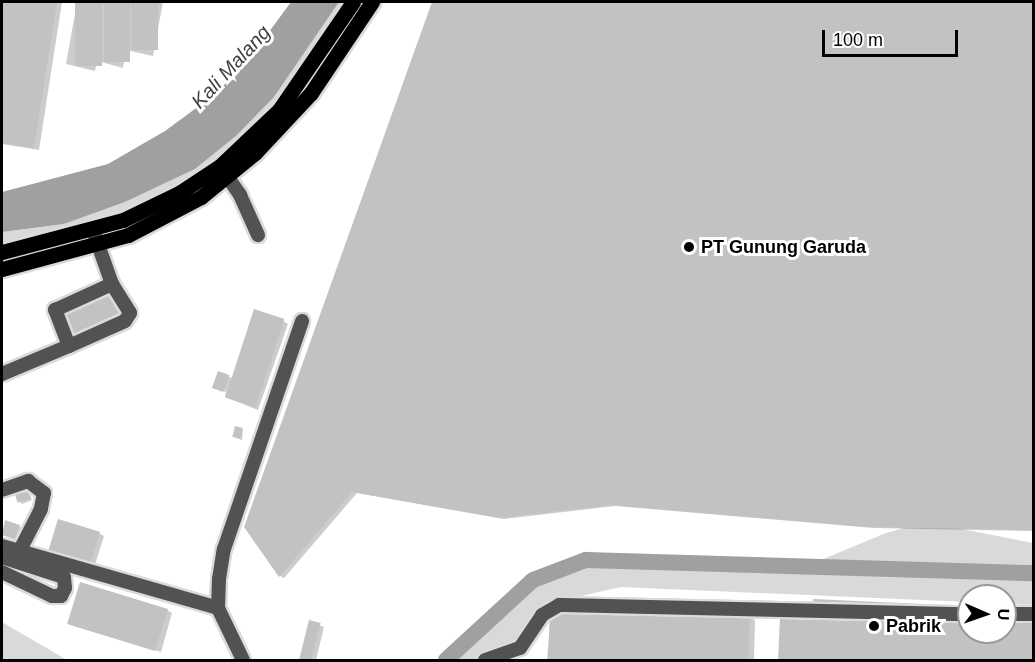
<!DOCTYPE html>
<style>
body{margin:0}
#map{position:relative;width:1035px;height:662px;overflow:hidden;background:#fff;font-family:Helvetica,sans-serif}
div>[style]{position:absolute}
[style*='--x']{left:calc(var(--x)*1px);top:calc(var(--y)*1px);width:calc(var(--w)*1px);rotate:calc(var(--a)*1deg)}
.green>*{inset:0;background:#d9d9d9}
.water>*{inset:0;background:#a0a0a0}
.shadow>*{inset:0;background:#0003;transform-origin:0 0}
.river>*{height:16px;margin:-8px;padding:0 8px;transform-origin:8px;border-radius:8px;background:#a0a0a0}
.building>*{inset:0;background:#c2c2c2;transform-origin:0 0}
.roads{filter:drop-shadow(2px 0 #dbdbdb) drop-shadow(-2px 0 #dbdbdb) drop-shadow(0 2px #dbdbdb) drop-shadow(0 -2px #dbdbdb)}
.minor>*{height:14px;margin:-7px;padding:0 7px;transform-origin:7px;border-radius:7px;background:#525252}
.major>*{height:15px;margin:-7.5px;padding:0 7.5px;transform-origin:7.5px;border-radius:7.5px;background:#000}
.dots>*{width:16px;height:16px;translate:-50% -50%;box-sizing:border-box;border:3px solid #fff;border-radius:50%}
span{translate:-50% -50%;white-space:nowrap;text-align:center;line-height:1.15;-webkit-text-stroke:6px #fff;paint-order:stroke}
.poi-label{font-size:18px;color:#000;font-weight:700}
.left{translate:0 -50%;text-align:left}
.water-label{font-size:20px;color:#414141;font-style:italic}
.frame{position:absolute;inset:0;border:3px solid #000;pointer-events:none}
.north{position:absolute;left:957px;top:584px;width:60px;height:60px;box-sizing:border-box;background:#fff;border:2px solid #999;border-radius:50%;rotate:92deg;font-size:16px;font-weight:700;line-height:24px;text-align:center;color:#000}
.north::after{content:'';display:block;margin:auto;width:21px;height:27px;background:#000;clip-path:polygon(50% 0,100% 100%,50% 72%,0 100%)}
.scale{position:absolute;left:822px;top:30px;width:136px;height:27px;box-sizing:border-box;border:3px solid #000;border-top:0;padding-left:8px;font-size:18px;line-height:21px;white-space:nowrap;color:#000;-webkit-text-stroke:4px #fff;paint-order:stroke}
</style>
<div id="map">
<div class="green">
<i style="clip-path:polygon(339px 2px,372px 2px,362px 17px,350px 9px,301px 84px,311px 93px,170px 216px,2px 269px,2px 232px,64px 224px,125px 202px,195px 169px,236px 136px,274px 97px)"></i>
<i style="clip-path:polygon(925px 522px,1033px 543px,1033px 605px,1005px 604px,1005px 596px,969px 596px,969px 602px,621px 587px,581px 596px,498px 660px,446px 660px,533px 580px,562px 566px,586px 560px,614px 560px,804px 567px,886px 533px)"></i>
<i style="clip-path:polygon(2px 622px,67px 660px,2px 660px)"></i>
</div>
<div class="water">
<i style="clip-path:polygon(291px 2px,339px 2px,274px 97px,236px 136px,195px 169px,125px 202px,64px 224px,2px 232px,2px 192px,108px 164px,165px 131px,214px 95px,249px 59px)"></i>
</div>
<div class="shadow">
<i style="clip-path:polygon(2px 2px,62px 2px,39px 150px,2px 144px)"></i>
<i style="clip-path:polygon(77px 2px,163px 2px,153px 56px,126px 50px,123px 68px,97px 61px,95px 71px,66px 64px)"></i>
<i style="clip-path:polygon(434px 2px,1034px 2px,1034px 531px,873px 528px,615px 506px,504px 519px,357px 493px,284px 578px,280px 576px,246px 527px)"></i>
<i style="clip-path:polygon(283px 321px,288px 324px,258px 410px,225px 397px,226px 392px,216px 388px,228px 376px,231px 378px)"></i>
<i style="clip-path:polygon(243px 429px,242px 440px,236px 438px)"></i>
<i style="clip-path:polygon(28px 491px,32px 500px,22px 504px,20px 502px)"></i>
<i style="left:6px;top:521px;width:16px;height:14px;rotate:22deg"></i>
<i style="clip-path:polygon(99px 533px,104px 536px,94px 568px,55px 555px)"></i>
<i style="clip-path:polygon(167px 610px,172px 613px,161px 652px,74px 626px)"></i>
<i style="clip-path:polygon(551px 611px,749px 617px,755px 620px,754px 660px,547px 660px)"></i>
<i style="clip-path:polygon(1034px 611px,1034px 660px,779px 660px,781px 620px,1005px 632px)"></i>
<i style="clip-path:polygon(310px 622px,324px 627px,316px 660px,301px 660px)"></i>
</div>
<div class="river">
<i style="--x:446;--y:660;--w:118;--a:-42.6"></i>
<i style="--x:533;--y:580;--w:57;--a:-20.7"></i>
<i style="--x:586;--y:560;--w:448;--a:1.7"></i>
</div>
<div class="building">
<i style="clip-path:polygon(2px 2px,57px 2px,34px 148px,2px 143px)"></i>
<i style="left:75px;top:2px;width:27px;height:64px"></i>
<i style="left:104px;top:2px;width:26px;height:60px"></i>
<i style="left:131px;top:2px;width:27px;height:48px"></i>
<i style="clip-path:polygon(432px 2px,1034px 2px,1034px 530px,868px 527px,610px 505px,499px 518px,352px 492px,279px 577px,244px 527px)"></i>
<i style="left:111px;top:286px;width:31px;height:58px;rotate:65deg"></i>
<i style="left:254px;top:309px;width:32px;height:93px;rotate:18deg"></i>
<i style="left:218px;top:371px;width:12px;height:18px;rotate:20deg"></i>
<i style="left:235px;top:426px;width:8px;height:11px;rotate:14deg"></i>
<i style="left:28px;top:489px;width:10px;height:14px;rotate:73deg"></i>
<i style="left:58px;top:519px;width:44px;height:35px;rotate:17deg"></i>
<i style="clip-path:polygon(5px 520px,20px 525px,15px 539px,2px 535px)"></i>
<i style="left:80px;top:582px;width:92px;height:44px;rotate:17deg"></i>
<i style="clip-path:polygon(813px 599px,969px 606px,969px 632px,1005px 632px,1005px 608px,1034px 609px,1034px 660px,778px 660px,780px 618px,812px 620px)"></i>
<i style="left:550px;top:610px;width:200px;height:50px;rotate:2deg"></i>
<i style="left:309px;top:620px;width:12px;height:41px;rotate:14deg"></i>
</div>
<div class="roads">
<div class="minor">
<i style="--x:222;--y:169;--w:32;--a:55"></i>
<i style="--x:240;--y:195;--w:44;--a:65.8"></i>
<i style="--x:94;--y:233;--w:54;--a:70.6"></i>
<i style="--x:112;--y:284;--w:34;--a:58"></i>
<i style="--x:130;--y:313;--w:9;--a:122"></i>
<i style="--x:125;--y:321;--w:61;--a:155.9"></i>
<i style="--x:69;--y:346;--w:39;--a:-111"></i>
<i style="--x:55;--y:310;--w:63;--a:-24.5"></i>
<i style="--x:2;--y:374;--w:73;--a:-22.7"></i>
<i style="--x:2;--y:490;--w:28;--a:-19"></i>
<i style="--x:28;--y:481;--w:20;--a:37"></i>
<i style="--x:44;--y:493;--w:16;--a:101"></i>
<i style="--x:41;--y:509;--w:48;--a:117.1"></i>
<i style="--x:2;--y:546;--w:225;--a:16"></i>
<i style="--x:2;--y:557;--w:65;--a:17.9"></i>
<i style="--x:64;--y:577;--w:11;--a:85"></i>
<i style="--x:65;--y:588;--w:9;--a:117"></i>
<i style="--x:61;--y:596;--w:9;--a:180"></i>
<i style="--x:52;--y:596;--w:55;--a:-154.4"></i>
<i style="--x:1005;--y:614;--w:29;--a:0"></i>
<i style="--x:243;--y:660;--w:58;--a:-115.7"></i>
<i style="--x:218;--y:608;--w:29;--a:-88"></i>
<i style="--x:219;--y:579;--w:30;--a:-81"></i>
<i style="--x:224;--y:549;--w:241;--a:-71.1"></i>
<i style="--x:485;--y:660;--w:37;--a:-19"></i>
<i style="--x:520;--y:648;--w:40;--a:-56"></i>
<i style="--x:542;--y:615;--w:20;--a:-30"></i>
<i style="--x:559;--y:605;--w:410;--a:1.3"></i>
</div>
<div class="major">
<i style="--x:2;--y:252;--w:125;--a:-14.8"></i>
<i style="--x:123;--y:220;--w:62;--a:-25.7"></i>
<i style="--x:179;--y:193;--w:49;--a:-33.4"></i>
<i style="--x:220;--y:166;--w:81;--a:-43.5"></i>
<i style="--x:279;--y:110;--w:131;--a:-55.6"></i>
<i style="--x:2;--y:269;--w:131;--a:-15.1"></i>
<i style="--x:128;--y:235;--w:82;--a:-27.5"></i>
<i style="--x:201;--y:197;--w:70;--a:-39.2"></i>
<i style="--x:255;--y:153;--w:82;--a:-47"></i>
<i style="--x:311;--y:93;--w:110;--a:-56.2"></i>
</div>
</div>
<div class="dots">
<i style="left:689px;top:247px;background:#000"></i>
<i style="left:874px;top:626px;background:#000"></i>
</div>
<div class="poi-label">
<span class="left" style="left:701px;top:247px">PT Gunung Garuda</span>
<span class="left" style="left:886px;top:626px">Pabrik</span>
</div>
<div class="water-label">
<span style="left:231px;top:67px;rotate:-47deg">Kali Malang</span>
</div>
<div class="frame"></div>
<div class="north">U</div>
<div class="scale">100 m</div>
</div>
